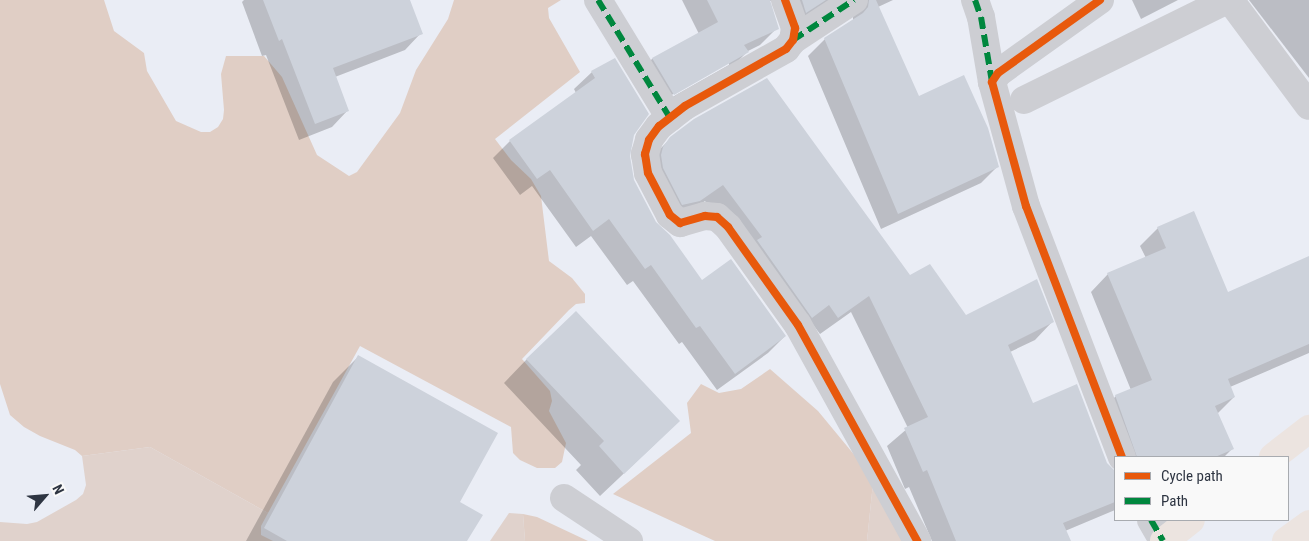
<!DOCTYPE html>
<style>
body{margin:0}
#map{position:relative;width:1309px;height:541px;overflow:hidden;background:#eaedf5;font-family:"Roboto Condensed",sans-serif}
div>[style]{position:absolute}
[style*='--x']{left:calc(var(--x)*1px);top:calc(var(--y)*1px);width:calc(var(--w)*1px);rotate:calc(var(--a)*1deg)}
.green>*{inset:0;background:#e0d2cc}
.forest>*{inset:0;background:#e0cec5}
.shadow>*{inset:0;background:#0003}
.building>*{inset:0;background:#cdd2db}
.minor>*{height:28px;margin:-14px;padding:0 14px;transform-origin:14px;border-radius:14px;background:#cdced3}
.highway>*{height:28px;margin:-14px;padding:0 14px;transform-origin:14px;border-radius:14px;background:#ece4e0}
.quiet>*{height:6px;margin-top:-3px;transform-origin:0;background:repeating-linear-gradient(90deg,#00873e 0 12px,transparent 0 18px)}
.cycleway>*{height:8px;margin:-4px;padding:0 4px;transform-origin:4px;border-radius:4px;background:#e8590c}
span{translate:-50% -50%;white-space:nowrap;text-align:center;line-height:1.15;-webkit-text-stroke:4.5px #f9f9f9;paint-order:stroke}
.legend{position:absolute;left:1114px;top:456px;width:175px;height:65px;box-sizing:border-box;background:#f9f9f9;border:1px solid #a8abb0;margin:0;padding:6px 9px;list-style:none;font-size:15px;color:#2e3542}
.legend li{display:flex;align-items:center;gap:10px;height:25px}
.legend b{width:25px;border:1px solid #a8abb0}
.north{position:absolute;left:20px;top:471px;width:50px;height:50px;-webkit-text-stroke:4px #f9f9f9;paint-order:stroke;rotate:63deg;font-size:14px;font-weight:700;line-height:20px;text-align:center;color:#2e3542}
.north::after{content:'';display:block;margin:auto;width:18px;height:22px;background:#2e3542;clip-path:polygon(50% 0,100% 100%,50% 72%,0 100%)}
</style>
<div id="map">
<div class="green">
<i style="clip-path:polygon(150px 447px,268px 513px,261px 526px,261px 535px,273px 541px,0 541px,0 522px,27px 524px,37px 522px,76px 500px,83px 494px,86px 485px,82px 456px)"></i>
<i style="clip-path:polygon(873px 483px,905px 541px,867px 541px)"></i>
<i style="clip-path:polygon(509px 513px,523px 514px,525px 541px,490px 541px)"></i>
</div>
<div class="forest">
<i style="clip-path:polygon(0 0,104px 0,114px 31px,144px 53px,147px 71px,176px 121px,201px 132px,210px 132px,218px 127px,223px 119px,224px 110px,221px 74px,226px 56px,264px 56px,282px 77px,317px 155px,349px 176px,357px 172px,400px 113px,416px 70px,448px 19px,454px 0,561px 0,548px 8px,549px 18px,580px 72px,495px 139px,511px 160px,531px 179px,541px 196px,549px 261px,572px 278px,585px 294px,585px 303px,576px 304px,569px 310px,522px 359px,550px 391px,552px 401px,549px 411px,566px 443px,562px 462px,555px 468px,537px 468px,520px 460px,513px 453px,511px 427px,360px 346px,268px 513px,150px 447px,82px 456px,75px 450px,40px 436px,24px 427px,10px 415px,0 384px)"></i>
<i style="clip-path:polygon(770px 369px,818px 411px,861px 463px,873px 483px,867px 541px,715px 541px,613px 494px,691px 433px,687px 403px,701px 384px,719px 393px,741px 389px)"></i>
<i style="clip-path:polygon(523px 514px,537px 517px,588px 541px,525px 541px)"></i>
</div>
<div class="shadow">
<i style="clip-path:polygon(244px 0,409px 0,421px 33px,405px 50px,335px 77px,348px 110px,332px 127px,299px 140px,266px 55px,262px 56px,242px 2px)"></i>
<i style="clip-path:polygon(evenodd,682px 0,769px 0,777px 28px,760px 45px,748px 51px,731px 68px,657px 110px,636px 75px,652px 59px,699px 34px,682px 0,729px 62px,729px 65px,669px 99px,668px 97px,729px 62px)"></i>
<i style="clip-path:polygon(769px 0,893px 0,878px 7px,918px 98px,998px 166px,981px 183px,881px 229px,808px 56px,825px 39px,853px 20px,853px 16px,789px 28px,779px 5px)"></i>
<i style="clip-path:polygon(1132px 0,1178px 0,1141px 19px)"></i>
<i style="clip-path:polygon(1249px 0,1309px 0,1309px 78px)"></i>
<i style="clip-path:polygon(592px 72px,633px 135px,628px 156px,633px 180px,655px 223px,702px 282px,785px 336px,768px 353px,717px 390px,682px 342px,679px 344px,633px 281px,627px 285px,591px 236px,576px 247px,532px 186px,520px 195px,493px 158px,510px 141px,576px 93px,574px 89px)"></i>
<i style="clip-path:polygon(671px 138px,910px 277px,965px 316px,1052px 322px,1035px 340px,1010px 352px,1032px 404px,1115px 472px,1115px 510px,1065px 531px,1070px 541px,932px 541px,909px 487px,905px 489px,887px 446px,908px 428px,851px 312px,820px 334px,811px 322px,744px 255px,705px 201px,681px 218px,653px 156px)"></i>
<i style="clip-path:polygon(1158px 228px,1228px 293px,1309px 258px,1309px 353px,1230px 387px,1234px 397px,1217px 414px,1232px 449px,1224px 457px,1115px 457px,1098px 414px,1116px 396px,1131px 390px,1091px 292px,1108px 274px,1146px 258px,1140px 246px)"></i>
<i style="clip-path:polygon(358px 357px,459px 503px,465px 541px,246px 541px,333px 382px)"></i>
<i style="clip-path:polygon(527px 359px,655px 444px,600px 496px,576px 470px,581px 465px,504px 383px)"></i>
</div>
<div class="building">
<i style="clip-path:polygon(263px 0,410px 0,423px 34px,333px 68px,349px 111px,315px 124px,282px 39px,279px 41px)"></i>
<i style="clip-path:polygon(707px 0,770px 0,779px 29px,744px 45px,749px 52px,674px 95px,652px 58px,718px 22px)"></i>
<i style="clip-path:polygon(802px 0,826px 0,806px 13px)"></i>
<i style="clip-path:polygon(869px 0,876px 0,919px 96px,964px 75px,988px 128px,999px 167px,898px 214px,824px 38px,863px 13px,868px 7px)"></i>
<i style="clip-path:polygon(615px 58px,649px 114px,634px 135px,630px 156px,634px 180px,656px 222px,670px 235px,702px 280px,731px 259px,786px 336px,735px 374px,700px 326px,696px 328px,651px 265px,645px 269px,609px 219px,593px 231px,550px 170px,537px 179px,509px 140px,595px 78px,591px 71px)"></i>
<i style="clip-path:polygon(767px 78px,910px 275px,930px 264px,966px 315px,1037px 279px,1054px 322px,1008px 345px,1033px 403px,1077px 384px,1107px 463px,1115px 471px,1115px 502px,1063px 523px,1071px 541px,956px 541px,927px 470px,923px 472px,904px 428px,928px 417px,869px 296px,838px 318px,829px 305px,812px 318px,757px 240px,762px 237px,723px 185px,700px 201px,682px 205px,663px 168px,661px 155px,663px 147px,670px 137px,694px 119px)"></i>
<i style="clip-path:polygon(1194px 211px,1228px 292px,1309px 256px,1309px 344px,1228px 379px,1235px 397px,1215px 406px,1234px 449px,1215px 457px,1137px 457px,1115px 395px,1152px 380px,1107px 273px,1166px 248px,1157px 227px)"></i>
<i style="clip-path:polygon(576px 311px,680px 421px,624px 474px,599px 446px,604px 441px,526px 359px)"></i>
<i style="clip-path:polygon(358px 355px,498px 433px,460px 502px,483px 515px,467px 541px,287px 541px,264px 528px)"></i>
</div>
<div class="minor">
<i style="--x:598;--y:0;--w:138;--a:58.6"></i>
<i style="--x:785;--y:0;--w:30;--a:70"></i>
<i style="--x:795;--y:28;--w:12;--a:99"></i>
<i style="--x:793;--y:40;--w:11;--a:128"></i>
<i style="--x:786;--y:49;--w:116;--a:150.6"></i>
<i style="--x:685;--y:106;--w:33;--a:142"></i>
<i style="--x:659;--y:126;--w:17;--a:126"></i>
<i style="--x:649;--y:140;--w:15;--a:106"></i>
<i style="--x:645;--y:154;--w:19;--a:81"></i>
<i style="--x:648;--y:173;--w:47;--a:62.4"></i>
<i style="--x:670;--y:215;--w:13;--a:39"></i>
<i style="--x:680;--y:223;--w:26;--a:-16"></i>
<i style="--x:705;--y:216;--w:12;--a:5"></i>
<i style="--x:717;--y:217;--w:15;--a:42"></i>
<i style="--x:728;--y:227;--w:120;--a:54.5"></i>
<i style="--x:798;--y:325;--w:247;--a:61.1"></i>
<i style="--x:975;--y:0;--w:18;--a:71"></i>
<i style="--x:981;--y:17;--w:66;--a:80.4"></i>
<i style="--x:1100;--y:0;--w:125;--a:144.4"></i>
<i style="--x:998;--y:73;--w:11;--a:124"></i>
<i style="--x:992;--y:82;--w:129;--a:74.7"></i>
<i style="--x:1026;--y:206;--w:269;--a:69.1"></i>
<i style="--x:1230;--y:0;--w:132;--a:53.3"></i>
<i style="--x:793;--y:40;--w:73;--a:-33.3"></i>
<i style="--x:1024;--y:100;--w:226;--a:-26.2"></i>
<i style="--x:564;--y:498;--w:78;--a:33.5"></i>
<i style="--x:1151;--y:520;--w:24;--a:60"></i>
</div>
<div class="highway">
<i style="--x:1273;--y:457;--w:46;--a:-37.9"></i>
<i style="--x:1164;--y:541;--w:34;--a:-38"></i>
<i style="--x:1286;--y:541;--w:29;--a:-36"></i>
</div>
<div class="quiet">
<i style="--x:598;--y:0;--w:138;--a:58.6"></i>
<i style="--x:975;--y:0;--w:18;--a:71"></i>
<i style="--x:981;--y:17;--w:66;--a:80.4"></i>
<i style="--x:793;--y:40;--w:73;--a:-33.3"></i>
<i style="--x:1151;--y:520;--w:24;--a:60"></i>
</div>
<div class="cycleway">
<i style="--x:785;--y:0;--w:30;--a:70"></i>
<i style="--x:795;--y:28;--w:12;--a:99"></i>
<i style="--x:793;--y:40;--w:11;--a:128"></i>
<i style="--x:786;--y:49;--w:116;--a:150.6"></i>
<i style="--x:685;--y:106;--w:33;--a:142"></i>
<i style="--x:659;--y:126;--w:17;--a:126"></i>
<i style="--x:649;--y:140;--w:15;--a:106"></i>
<i style="--x:645;--y:154;--w:19;--a:81"></i>
<i style="--x:648;--y:173;--w:47;--a:62.4"></i>
<i style="--x:670;--y:215;--w:13;--a:39"></i>
<i style="--x:680;--y:223;--w:26;--a:-16"></i>
<i style="--x:705;--y:216;--w:12;--a:5"></i>
<i style="--x:717;--y:217;--w:15;--a:42"></i>
<i style="--x:728;--y:227;--w:120;--a:54.5"></i>
<i style="--x:798;--y:325;--w:247;--a:61.1"></i>
<i style="--x:1100;--y:0;--w:125;--a:144.4"></i>
<i style="--x:998;--y:73;--w:11;--a:124"></i>
<i style="--x:992;--y:82;--w:129;--a:74.7"></i>
<i style="--x:1026;--y:206;--w:269;--a:69.1"></i>
</div>
<ul class="legend">
<li><b style="height:6px;background:#e8590c"></b>Cycle path</li>
<li><b style="height:6px;background:#00873e"></b>Path</li>
</ul>
<div class="north">N</div>
</div>
